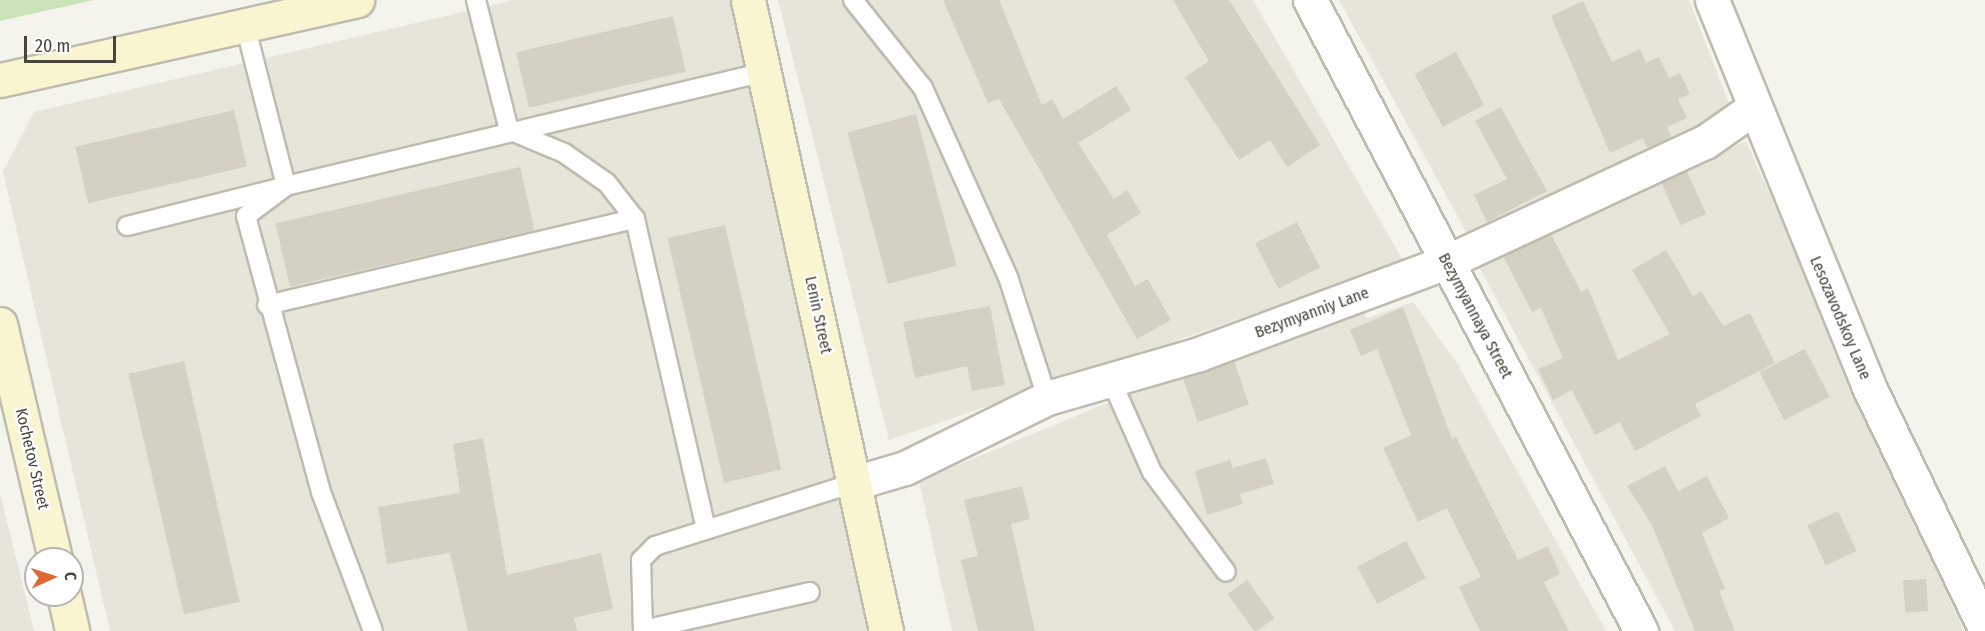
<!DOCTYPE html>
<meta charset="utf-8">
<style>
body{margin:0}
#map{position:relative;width:1985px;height:631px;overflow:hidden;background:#f4f3ec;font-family:"Fira Sans Condensed",sans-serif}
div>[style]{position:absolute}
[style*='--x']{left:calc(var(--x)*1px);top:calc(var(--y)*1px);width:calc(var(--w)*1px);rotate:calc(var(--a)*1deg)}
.residential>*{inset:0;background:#e7e5da}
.green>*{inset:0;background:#cae3b9}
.building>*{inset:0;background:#d4d0c2;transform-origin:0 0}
.roads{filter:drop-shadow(2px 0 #bebbaf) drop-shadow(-2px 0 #bebbaf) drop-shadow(0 2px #bebbaf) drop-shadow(0 -2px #bebbaf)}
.lane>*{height:18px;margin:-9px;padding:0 9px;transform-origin:9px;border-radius:9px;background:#fff}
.street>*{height:33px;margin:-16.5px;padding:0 16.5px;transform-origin:16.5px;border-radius:16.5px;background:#fff}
.secondary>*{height:33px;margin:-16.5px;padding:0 16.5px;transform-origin:16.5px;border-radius:16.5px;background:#f9f5d1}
span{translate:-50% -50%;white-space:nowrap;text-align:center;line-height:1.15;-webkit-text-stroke:4.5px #fff;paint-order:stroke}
.street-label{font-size:16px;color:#47443a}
.north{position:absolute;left:24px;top:547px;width:60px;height:60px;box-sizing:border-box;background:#fff;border:2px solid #b5b4b0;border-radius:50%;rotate:87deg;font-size:16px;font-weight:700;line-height:24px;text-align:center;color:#47443a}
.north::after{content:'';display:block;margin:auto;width:21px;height:27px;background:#e16735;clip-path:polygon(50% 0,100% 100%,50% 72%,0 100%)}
.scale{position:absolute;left:24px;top:36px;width:92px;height:27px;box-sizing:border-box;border:3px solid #47443a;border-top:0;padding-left:8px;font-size:18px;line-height:21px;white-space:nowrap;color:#47443a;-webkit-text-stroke:4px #fff;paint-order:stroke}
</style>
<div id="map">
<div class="residential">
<i style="clip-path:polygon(514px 0,733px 0,875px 631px,110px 631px,3px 172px,34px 112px)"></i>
<i style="clip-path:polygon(778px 0,1253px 0,1404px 262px,889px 440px)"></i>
<i style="clip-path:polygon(1339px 0,1689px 0,1732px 111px,1469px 237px)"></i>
<i style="clip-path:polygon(1746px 141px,1964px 631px,1675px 631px,1476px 261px)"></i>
<i style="clip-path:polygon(1413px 302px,1457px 363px,1606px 631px,952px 631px,919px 481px,1153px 384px,1361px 308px,1367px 318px)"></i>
<i style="clip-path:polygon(0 494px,34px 631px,0 631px)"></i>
</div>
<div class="green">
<i style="clip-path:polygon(0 0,94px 0,0 21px)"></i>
</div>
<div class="building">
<i style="clip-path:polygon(943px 0,999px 0,1042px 105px,1052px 99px,1063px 119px,1116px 86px,1131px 110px,1078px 143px,1114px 199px,1127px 190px,1141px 213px,1107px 235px,1135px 286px,1148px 279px,1171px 320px,1137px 339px,999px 99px,988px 103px)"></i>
<i style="clip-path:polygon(1173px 0,1229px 0,1320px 145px,1287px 167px,1270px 140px,1239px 160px,1185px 77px,1209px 61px)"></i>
<i style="clip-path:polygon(1583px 1px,1612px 62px,1640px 49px,1646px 63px,1659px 57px,1669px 78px,1680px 73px,1690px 94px,1678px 99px,1687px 118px,1667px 127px,1671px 137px,1647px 148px,1643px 138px,1610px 153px,1551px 16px)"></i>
<i style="left:673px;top:16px;width:57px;height:161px;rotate:77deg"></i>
<i style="left:1456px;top:52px;width:60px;height:47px;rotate:62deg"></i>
<i style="clip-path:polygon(1501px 107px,1547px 191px,1487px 222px,1474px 195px,1507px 179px,1475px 121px)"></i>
<i style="left:234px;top:110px;width:58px;height:163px;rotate:77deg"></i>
<i style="left:916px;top:114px;width:157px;height:71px;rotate:75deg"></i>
<i style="left:520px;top:167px;width:65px;height:251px;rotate:77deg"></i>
<i style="left:1687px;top:171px;width:47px;height:28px;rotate:66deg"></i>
<i style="left:1297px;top:222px;width:51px;height:47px;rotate:63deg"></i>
<i style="left:725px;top:225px;width:251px;height:59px;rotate:77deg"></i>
<i style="clip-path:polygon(1551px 234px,1581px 292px,1588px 288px,1618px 360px,1670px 334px,1632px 270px,1666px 250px,1693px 296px,1701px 291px,1723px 326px,1750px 313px,1775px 363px,1695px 404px,1701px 416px,1635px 451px,1620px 422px,1595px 435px,1572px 390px,1553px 400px,1538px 369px,1563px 358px,1541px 308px,1532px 312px,1503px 256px)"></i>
<i style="clip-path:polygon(990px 306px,1005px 385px,972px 391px,967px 366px,915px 378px,903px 322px)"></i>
<i style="clip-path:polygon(1403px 307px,1452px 439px,1456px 437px,1518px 560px,1548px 546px,1560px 574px,1544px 582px,1569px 631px,1480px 631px,1459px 587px,1481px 577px,1447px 508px,1418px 522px,1383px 448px,1411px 435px,1377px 349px,1361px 356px,1350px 330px)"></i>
<i style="left:1805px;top:349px;width:54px;height:51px;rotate:63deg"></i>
<i style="left:184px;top:361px;width:247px;height:57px;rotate:77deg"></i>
<i style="left:1234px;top:361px;width:46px;height:54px;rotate:71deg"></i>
<i style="clip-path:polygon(483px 438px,507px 575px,601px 553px,613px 609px,574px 618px,577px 631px,468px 631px,450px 553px,387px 564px,378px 507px,460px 493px,453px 444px)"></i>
<i style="clip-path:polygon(1266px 458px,1274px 484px,1240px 494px,1243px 504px,1207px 515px,1195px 471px,1230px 460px,1233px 468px)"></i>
<i style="clip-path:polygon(1665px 466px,1678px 491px,1707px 476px,1729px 518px,1702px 533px,1725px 589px,1719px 591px,1735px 631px,1695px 631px,1652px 525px,1627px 486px)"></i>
<i style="clip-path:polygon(1022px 486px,1030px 519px,1011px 524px,1035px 631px,978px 631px,961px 560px,978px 556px,964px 500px)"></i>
<i style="left:1838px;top:511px;width:44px;height:34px;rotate:65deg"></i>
<i style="left:1406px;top:541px;width:42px;height:55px;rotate:62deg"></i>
<i style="left:1926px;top:579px;width:32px;height:23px;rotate:86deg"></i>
<i style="left:1247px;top:580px;width:47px;height:24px;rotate:54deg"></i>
</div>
<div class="roads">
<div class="lane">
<i style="--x:476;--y:0;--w:134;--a:75.8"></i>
<i style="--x:509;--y:130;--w:60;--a:22.7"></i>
<i style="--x:564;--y:153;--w:52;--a:34.9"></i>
<i style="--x:607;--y:183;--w:46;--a:52.1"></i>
<i style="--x:635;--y:219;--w:318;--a:77.1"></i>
<i style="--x:853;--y:0;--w:112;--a:51.5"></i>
<i style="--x:923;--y:88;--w:207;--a:65.8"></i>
<i style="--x:1008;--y:277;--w:127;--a:72.1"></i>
<i style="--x:245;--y:25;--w:166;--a:75.7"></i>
<i style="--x:286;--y:186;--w:492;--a:-13.4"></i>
<i style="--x:286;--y:186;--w:50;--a:143.1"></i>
<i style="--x:246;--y:216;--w:286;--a:74.8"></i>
<i style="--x:321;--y:492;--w:148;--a:69.5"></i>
<i style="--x:127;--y:226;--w:153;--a:-14"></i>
<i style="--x:267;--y:305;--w:378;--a:-13.2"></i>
<i style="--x:1111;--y:380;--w:101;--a:66"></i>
<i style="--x:1152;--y:472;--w:124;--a:53.5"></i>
<i style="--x:643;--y:630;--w:171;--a:-12.8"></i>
<i style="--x:643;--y:631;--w:71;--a:-91.6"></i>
<i style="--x:641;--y:560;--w:20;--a:-45"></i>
<i style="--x:655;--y:546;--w:209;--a:-17.6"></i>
</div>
<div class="street">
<i style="--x:1310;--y:0;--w:713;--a:62.32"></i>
<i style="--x:1712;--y:0;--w:415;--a:67.9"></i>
<i style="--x:1868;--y:385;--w:270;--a:64.3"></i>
<i style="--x:854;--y:483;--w:53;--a:-16.4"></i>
<i style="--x:905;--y:468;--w:158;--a:-26.2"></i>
<i style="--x:1047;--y:398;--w:158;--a:-16.1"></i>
<i style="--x:1199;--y:354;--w:264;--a:-20.4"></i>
<i style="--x:1446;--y:262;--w:285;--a:-24.9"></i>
<i style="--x:1705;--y:142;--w:61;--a:-35"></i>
</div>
<div class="secondary">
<i style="--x:748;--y:0;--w:646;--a:77.66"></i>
<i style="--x:0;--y:80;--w:366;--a:-12.6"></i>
<i style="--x:0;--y:324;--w:241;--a:76.8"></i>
<i style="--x:64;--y:595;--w:37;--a:77"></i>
</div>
</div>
<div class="street-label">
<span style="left:1312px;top:313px;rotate:-20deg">Bezymyanniy Lane</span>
<span style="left:818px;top:315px;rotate:78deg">Lenin Street</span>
<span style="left:1475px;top:316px;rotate:62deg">Bezymyannaya Street</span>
<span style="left:1840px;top:318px;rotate:67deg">Lesozavodskoy Lane</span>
<span style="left:32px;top:459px;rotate:77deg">Kochetov Street</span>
</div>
<div class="north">С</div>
<div class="scale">20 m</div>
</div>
